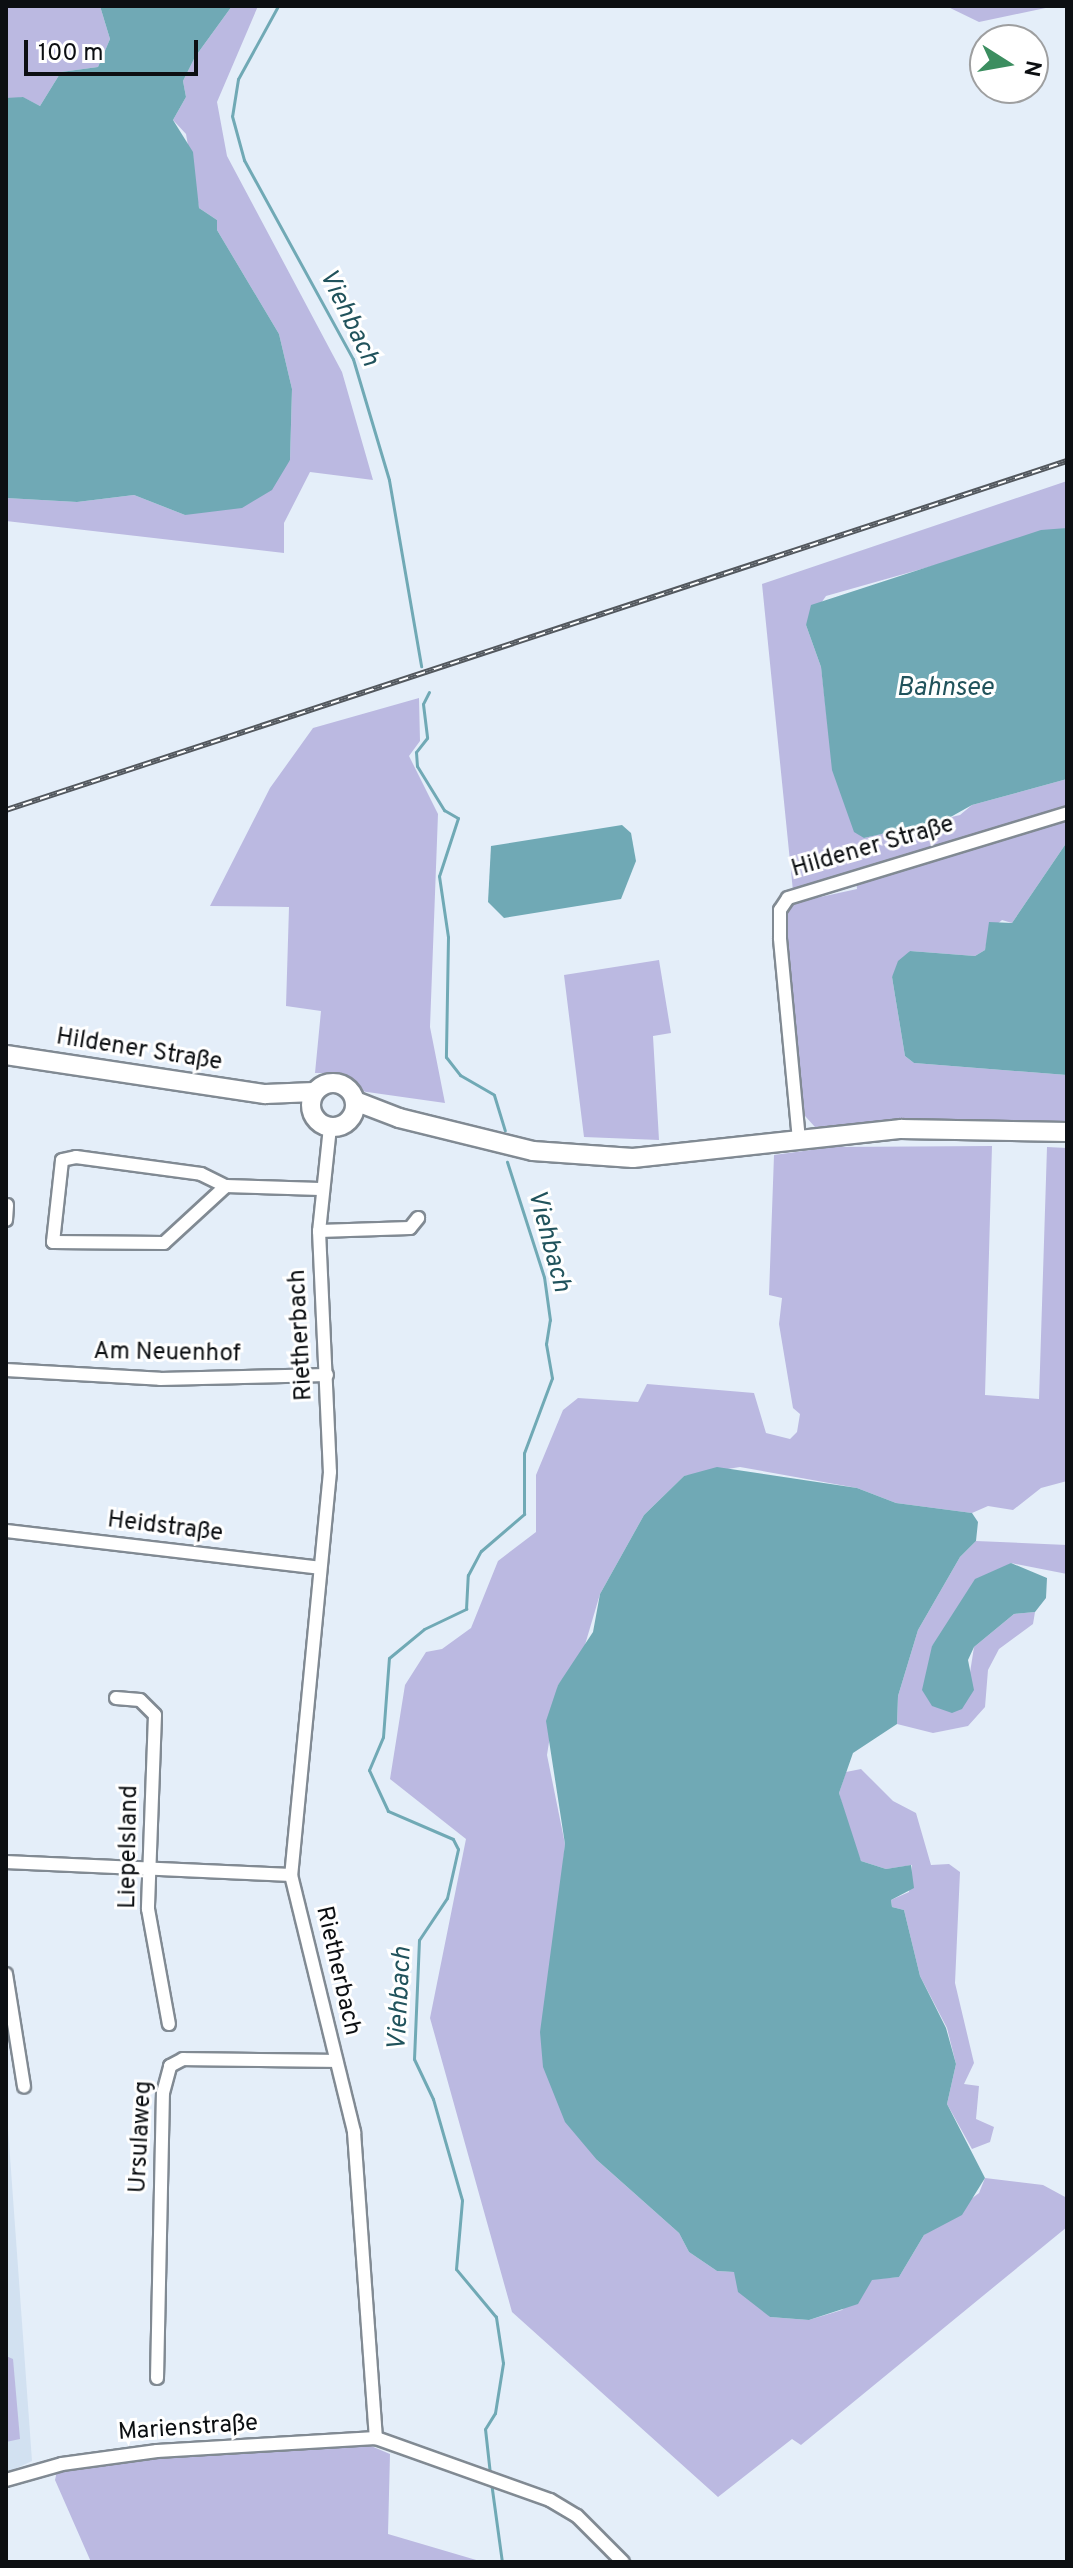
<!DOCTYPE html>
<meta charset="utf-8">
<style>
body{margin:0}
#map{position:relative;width:1073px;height:2568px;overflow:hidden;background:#e4eef9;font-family:Overpass,sans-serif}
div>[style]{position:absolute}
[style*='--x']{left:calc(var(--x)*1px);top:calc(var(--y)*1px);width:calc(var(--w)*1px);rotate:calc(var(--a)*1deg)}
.built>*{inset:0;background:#d2e1f1}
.green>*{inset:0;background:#bbb9e1}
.water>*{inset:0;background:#70a9b5}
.stream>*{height:3px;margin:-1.5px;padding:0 1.5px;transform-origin:1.5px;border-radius:1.5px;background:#70a9b5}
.roads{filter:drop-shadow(2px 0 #818a93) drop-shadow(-2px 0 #818a93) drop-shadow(0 2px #818a93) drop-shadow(0 -2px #818a93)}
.street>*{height:12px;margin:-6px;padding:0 6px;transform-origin:6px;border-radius:6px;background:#fff}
.secondary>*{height:18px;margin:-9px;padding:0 9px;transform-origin:9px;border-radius:9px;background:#fff}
.secondary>.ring{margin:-9px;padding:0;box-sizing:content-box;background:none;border:18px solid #fff;border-radius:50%}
.rail>*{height:6px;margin-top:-3px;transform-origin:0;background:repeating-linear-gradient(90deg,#fff 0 9px,#53585e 0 18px);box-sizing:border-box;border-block:2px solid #53585e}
span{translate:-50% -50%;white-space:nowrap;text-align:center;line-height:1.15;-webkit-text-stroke:6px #fff;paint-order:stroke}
.street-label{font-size:24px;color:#0c0f12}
.water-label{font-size:26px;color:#21535c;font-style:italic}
.frame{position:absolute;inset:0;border:8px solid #0c0f12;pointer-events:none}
.north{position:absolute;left:969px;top:24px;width:80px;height:80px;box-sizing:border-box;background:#fff;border:2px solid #9e9fa0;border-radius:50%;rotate:101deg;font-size:22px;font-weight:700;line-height:32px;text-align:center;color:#0c0f12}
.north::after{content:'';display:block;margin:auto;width:28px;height:36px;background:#3c8e60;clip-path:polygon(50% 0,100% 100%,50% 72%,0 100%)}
.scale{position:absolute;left:24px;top:40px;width:174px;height:36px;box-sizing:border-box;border:4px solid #0c0f12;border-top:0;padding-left:10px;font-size:24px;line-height:28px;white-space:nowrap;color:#0c0f12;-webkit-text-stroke:6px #fff;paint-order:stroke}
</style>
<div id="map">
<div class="built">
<i style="clip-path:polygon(6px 2101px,32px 2461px,6px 2473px)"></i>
</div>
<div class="green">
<i style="clip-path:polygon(6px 6px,100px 6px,110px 39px,98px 67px,61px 72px,40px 106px,22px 97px,8px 101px)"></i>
<i style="clip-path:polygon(232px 6px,258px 6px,217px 102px,227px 156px,342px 372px,373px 480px,310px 472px,284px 523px,284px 553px,6px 521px,6px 498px,77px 502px,134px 495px,185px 515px,290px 460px,292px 389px,279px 334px,217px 230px,217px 220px,199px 208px,186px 134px,173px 120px,186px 97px,183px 81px,195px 57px)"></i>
<i style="clip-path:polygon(946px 6px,1055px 6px,979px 22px)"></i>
<i style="clip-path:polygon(1067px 481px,1067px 528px,826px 596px,806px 625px,821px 667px,828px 726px,864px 838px,960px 815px,972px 805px,1067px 779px,1067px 842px,1012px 923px,1002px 920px,989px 931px,985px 950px,975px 956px,910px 951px,892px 977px,905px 1056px,914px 1063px,1067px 1075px,1067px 1124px,904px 1120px,815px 1127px,805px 1116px,802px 1095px,785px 917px,793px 903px,857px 889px,855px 870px,793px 891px,762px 584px)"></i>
<i style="clip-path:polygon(419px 698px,420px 741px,409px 756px,438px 814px,430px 1027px,445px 1103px,360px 1091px,343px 1073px,315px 1073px,321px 1011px,286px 1006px,289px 907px,210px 906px,270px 788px,313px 728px)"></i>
<i style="clip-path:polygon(659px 960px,671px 1033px,653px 1036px,659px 1140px,584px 1137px,564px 975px)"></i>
<i style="clip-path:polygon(992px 1146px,985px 1395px,1039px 1399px,1047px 1147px,1067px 1148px,1067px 1481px,1041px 1488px,1013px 1510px,988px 1506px,972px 1513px,896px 1503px,857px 1488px,740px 1467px,684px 1476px,644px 1515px,600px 1594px,582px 1655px,558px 1685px,547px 1755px,565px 1844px,561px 1886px,597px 2160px,679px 2233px,689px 2252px,717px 2271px,734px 2272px,770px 2317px,809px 2320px,842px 2310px,872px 2279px,899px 2277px,924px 2235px,979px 2193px,985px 2178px,1043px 2185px,1067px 2198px,1067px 2227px,801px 2445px,792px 2439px,718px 2497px,512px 2312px,430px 2018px,466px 1839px,390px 1779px,405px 1685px,426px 1652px,442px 1649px,471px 1628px,498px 1561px,536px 1532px,536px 1475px,563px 1410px,578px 1398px,638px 1402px,647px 1384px,754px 1393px,766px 1433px,790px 1439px,797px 1432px,800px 1414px,793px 1408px,779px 1324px,782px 1298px,769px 1295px,774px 1155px,833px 1147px)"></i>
<i style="clip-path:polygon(976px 1541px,1067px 1545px,1067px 1574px,1011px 1563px,932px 1646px,969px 1679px,974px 1647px,1014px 1614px,1035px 1612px,1033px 1624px,999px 1649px,988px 1670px,985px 1707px,968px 1726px,933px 1733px,897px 1724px,898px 1696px,918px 1630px,960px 1557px)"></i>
<i style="clip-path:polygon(861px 1769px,893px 1801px,916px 1813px,931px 1865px,949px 1864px,960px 1872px,955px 1983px,974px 2063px,964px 2084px,979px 2086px,976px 2119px,994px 2127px,990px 2142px,972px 2149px,947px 2104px,956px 2064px,947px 2028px,920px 1976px,904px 1910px,892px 1907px,891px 1900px,909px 1892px,912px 1865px,886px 1869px,861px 1861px,851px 1838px,839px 1793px,846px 1772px)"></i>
<i style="clip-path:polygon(6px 2356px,13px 2359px,20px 2439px,6px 2442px)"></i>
<i style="clip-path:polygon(371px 2446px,390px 2454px,388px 2534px,483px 2562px,91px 2562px,55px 2480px,57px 2471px,158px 2456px)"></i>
</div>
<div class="water">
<i style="clip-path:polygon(100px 6px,232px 6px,195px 57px,183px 81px,186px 97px,173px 120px,193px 152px,199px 208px,217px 220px,217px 230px,279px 334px,292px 389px,290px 460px,272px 490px,242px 508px,185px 515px,134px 495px,77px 502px,6px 498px,6px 98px,23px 97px,40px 106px,61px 72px,98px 67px,110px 39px)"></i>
<i style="clip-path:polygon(1067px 528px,1067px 779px,972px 805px,947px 819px,864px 838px,854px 832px,832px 770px,821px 667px,806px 625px,811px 605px,1041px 530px)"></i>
<i style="clip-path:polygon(622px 825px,631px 833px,636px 861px,621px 899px,504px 918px,488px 902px,491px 846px)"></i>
<i style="clip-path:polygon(1067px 842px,1067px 1075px,914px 1063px,905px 1056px,892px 977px,898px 961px,910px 951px,975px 956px,985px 950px,989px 922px,1012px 923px)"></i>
<i style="clip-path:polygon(717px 1467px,857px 1488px,896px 1503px,972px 1513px,978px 1522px,976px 1541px,960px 1557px,918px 1630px,898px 1696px,897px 1724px,853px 1753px,839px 1793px,861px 1861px,886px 1869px,911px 1865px,914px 1888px,891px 1900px,892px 1907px,904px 1910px,920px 1976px,946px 2028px,956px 2064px,947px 2104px,985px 2178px,962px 2215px,924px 2235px,899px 2277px,872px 2280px,858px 2304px,809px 2320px,770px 2317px,738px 2292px,734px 2272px,717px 2271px,689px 2252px,679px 2233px,597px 2160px,565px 2122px,543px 2067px,540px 2032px,565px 1844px,546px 1721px,558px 1685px,593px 1632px,600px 1594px,644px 1515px,684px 1476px)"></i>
<i style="clip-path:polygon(1011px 1563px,1047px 1578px,1046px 1598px,1035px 1612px,1014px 1614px,974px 1647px,968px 1660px,974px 1690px,962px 1709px,952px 1713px,932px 1706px,922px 1690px,932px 1646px,975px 1579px)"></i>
</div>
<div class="stream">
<i style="--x:278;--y:6;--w:83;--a:118.7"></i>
<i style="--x:238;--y:79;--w:37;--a:99"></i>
<i style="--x:232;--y:116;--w:46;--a:74.7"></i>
<i style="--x:244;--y:160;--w:227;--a:61.3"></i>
<i style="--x:353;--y:359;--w:126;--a:73.4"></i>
<i style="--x:389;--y:480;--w:189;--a:80.2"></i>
<i style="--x:429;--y:692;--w:13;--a:117"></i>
<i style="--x:423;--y:704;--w:34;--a:83"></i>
<i style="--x:427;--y:738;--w:18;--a:128"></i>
<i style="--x:416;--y:752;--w:14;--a:86"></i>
<i style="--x:417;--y:766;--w:52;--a:58.5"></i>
<i style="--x:444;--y:810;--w:16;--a:30"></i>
<i style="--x:458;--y:818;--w:61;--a:108.1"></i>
<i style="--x:439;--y:876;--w:62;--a:81.6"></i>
<i style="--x:448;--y:937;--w:120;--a:91"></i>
<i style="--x:446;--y:1057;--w:23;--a:52"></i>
<i style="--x:460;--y:1075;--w:39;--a:30"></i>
<i style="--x:494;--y:1095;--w:37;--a:73"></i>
<i style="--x:490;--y:2474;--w:45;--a:-96.3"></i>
<i style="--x:485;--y:2429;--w:19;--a:-58"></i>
<i style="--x:495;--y:2413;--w:51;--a:-80.9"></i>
<i style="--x:503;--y:2363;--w:47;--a:-98.7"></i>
<i style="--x:496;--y:2317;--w:62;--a:-129.8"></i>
<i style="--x:456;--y:2269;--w:69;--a:-85"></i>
<i style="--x:462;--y:2200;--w:105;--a:-106"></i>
<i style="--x:433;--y:2099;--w:44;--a:-115.4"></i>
<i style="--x:414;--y:2059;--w:119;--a:-87.6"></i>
<i style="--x:419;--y:1940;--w:50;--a:-56.3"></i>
<i style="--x:447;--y:1898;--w:50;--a:-77.3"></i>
<i style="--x:458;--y:1849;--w:11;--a:-117"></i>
<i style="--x:453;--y:1839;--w:71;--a:-156.7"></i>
<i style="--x:388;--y:1811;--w:45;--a:-114.9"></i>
<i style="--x:369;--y:1770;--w:36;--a:-67"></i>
<i style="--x:383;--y:1737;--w:79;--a:-85.7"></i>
<i style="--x:389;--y:1658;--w:45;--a:-39.6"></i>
<i style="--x:424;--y:1629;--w:47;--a:-25.5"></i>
<i style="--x:466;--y:1609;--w:34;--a:-87"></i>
<i style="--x:468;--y:1575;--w:27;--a:-62"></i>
<i style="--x:481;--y:1551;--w:57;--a:-40.7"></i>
<i style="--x:524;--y:1514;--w:61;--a:-90"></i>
<i style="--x:524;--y:1453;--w:80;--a:-69.5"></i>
<i style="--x:552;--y:1378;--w:35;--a:-100"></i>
<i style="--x:546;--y:1344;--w:24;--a:-81"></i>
<i style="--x:550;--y:1320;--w:43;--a:-97.9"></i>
<i style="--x:544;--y:1277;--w:121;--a:-107.8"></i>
<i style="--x:491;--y:2482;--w:81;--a:82.2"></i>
</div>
<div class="roads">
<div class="street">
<i style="--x:330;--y:1127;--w:105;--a:96"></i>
<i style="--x:319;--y:1231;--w:241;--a:87.4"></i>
<i style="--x:330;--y:1472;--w:405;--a:95.5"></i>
<i style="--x:291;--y:1875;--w:265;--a:76.2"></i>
<i style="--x:354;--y:2132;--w:307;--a:85.9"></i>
<i style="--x:376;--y:2438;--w:185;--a:19.6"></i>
<i style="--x:550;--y:2500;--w:31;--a:31"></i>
<i style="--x:577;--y:2516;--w:65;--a:45"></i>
<i style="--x:799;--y:1140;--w:203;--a:-95.4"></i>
<i style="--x:780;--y:938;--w:28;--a:-90"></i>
<i style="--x:780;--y:910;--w:14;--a:-56"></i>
<i style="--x:788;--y:898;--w:292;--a:-16.9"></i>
<i style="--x:226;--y:1186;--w:84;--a:137.4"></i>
<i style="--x:164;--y:1243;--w:111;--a:-179.5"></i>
<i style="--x:53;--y:1242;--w:82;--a:-83.7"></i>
<i style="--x:62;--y:1160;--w:14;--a:-12"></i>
<i style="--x:76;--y:1157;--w:126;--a:7.7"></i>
<i style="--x:201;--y:1174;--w:28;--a:26"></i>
<i style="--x:226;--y:1186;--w:94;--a:1.8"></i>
<i style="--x:6;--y:1220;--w:15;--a:-86"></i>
<i style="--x:319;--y:1231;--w:91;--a:-1.9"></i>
<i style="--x:410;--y:1228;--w:13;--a:-51"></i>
<i style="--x:6;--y:1370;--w:154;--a:3.3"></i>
<i style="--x:160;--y:1379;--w:167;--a:-1.4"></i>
<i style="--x:6;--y:1531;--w:316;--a:6.7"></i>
<i style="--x:116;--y:1698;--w:24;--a:5"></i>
<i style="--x:140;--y:1700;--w:21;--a:45"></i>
<i style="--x:155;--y:1715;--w:194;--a:92.1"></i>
<i style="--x:148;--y:1909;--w:117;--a:79.7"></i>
<i style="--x:6;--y:1862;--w:285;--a:2.6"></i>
<i style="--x:6;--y:1974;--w:114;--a:80.9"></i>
<i style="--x:157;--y:2378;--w:285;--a:-88.8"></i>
<i style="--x:163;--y:2093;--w:28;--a:-75"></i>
<i style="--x:170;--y:2066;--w:15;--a:-28"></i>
<i style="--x:183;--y:2059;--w:153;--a:0.7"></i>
<i style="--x:6;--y:2480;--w:58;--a:-15.9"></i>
<i style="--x:62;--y:2464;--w:96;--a:-7.8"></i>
<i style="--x:157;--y:2451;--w:219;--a:-3.4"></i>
</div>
<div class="secondary">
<i style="--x:6;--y:1055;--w:262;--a:8.6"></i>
<i style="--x:265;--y:1094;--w:49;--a:-2.3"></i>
<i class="ring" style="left:311px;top:1083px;width:26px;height:26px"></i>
<i style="--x:355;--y:1101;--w:47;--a:21.1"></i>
<i style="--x:399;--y:1118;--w:138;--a:13.8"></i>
<i style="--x:533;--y:1151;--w:100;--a:4"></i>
<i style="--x:633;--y:1158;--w:270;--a:-6.2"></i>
<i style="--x:901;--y:1129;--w:166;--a:1"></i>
</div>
</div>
<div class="rail">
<i style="--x:6;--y:810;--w:1117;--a:-18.21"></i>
</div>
<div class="street-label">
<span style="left:873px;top:848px;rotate:-16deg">Hildener Straße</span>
<span style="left:139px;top:1051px;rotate:9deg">Hildener Straße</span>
<span style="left:302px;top:1335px;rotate:-93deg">Rietherbach</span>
<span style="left:167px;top:1354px;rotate:1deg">Am Neuenhof</span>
<span style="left:165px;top:1528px;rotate:7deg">Heidstraße</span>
<span style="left:130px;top:1847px;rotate:-89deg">Liepelsland</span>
<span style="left:337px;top:1971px;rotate:77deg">Rietherbach</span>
<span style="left:142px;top:2137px;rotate:-87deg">Ursulaweg</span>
<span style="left:188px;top:2429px;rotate:-4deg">Marienstraße</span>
</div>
<div class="water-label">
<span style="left:348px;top:318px;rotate:64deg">Viehbach</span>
<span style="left:945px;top:689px">Bahnsee</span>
<span style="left:548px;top:1241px;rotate:75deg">Viehbach</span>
<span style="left:401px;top:1999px;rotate:-87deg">Viehbach</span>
</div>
<div class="frame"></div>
<div class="north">N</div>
<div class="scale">100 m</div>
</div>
